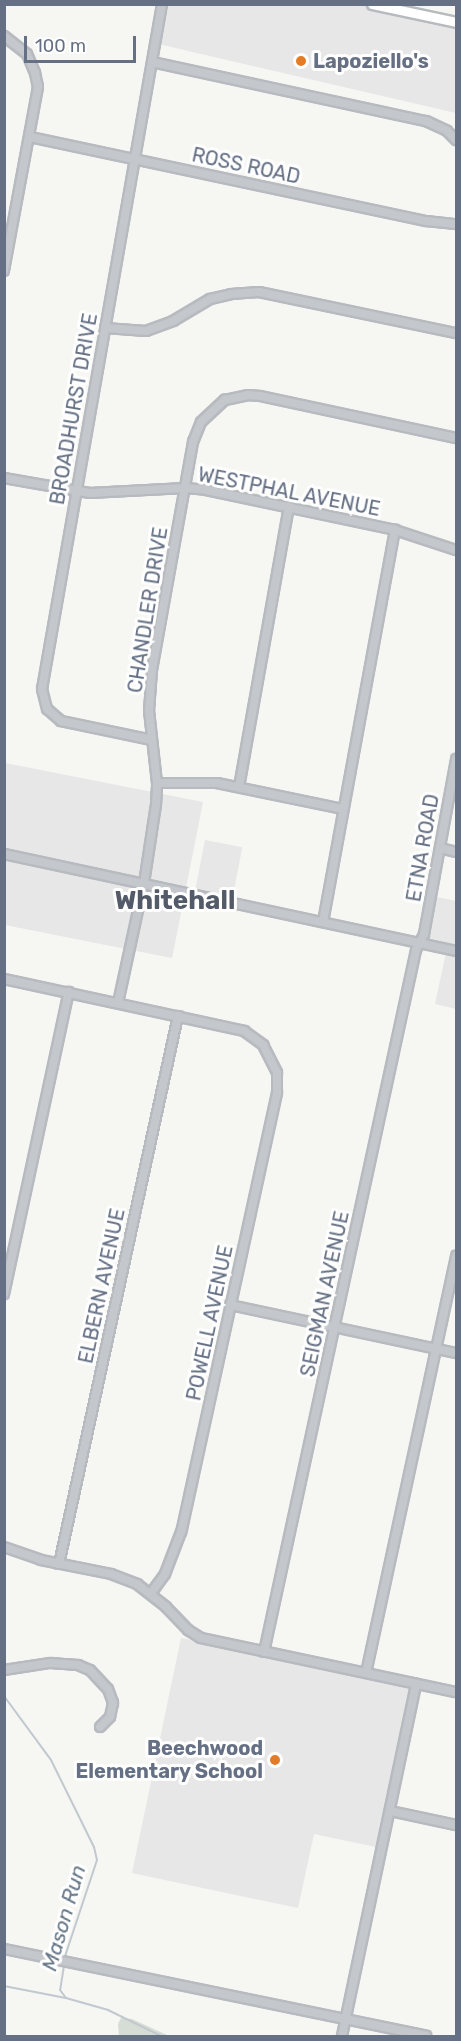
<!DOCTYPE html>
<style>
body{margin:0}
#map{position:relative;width:461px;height:2041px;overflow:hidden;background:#f6f6f3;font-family:Rubik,sans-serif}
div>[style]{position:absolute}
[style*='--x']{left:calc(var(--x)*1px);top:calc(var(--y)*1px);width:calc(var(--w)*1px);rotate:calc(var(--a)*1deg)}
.built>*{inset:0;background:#e6e7e6;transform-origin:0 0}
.green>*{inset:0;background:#d6ddd4}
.stream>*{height:2px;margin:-1px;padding:0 1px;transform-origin:1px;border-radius:1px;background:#c1c8cf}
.roads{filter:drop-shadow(2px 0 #b7babf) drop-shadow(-2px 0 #b7babf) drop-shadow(0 2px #b7babf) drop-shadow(0 -2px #b7babf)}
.minor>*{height:8px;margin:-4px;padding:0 4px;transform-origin:4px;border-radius:4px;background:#c4c7cb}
.major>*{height:9px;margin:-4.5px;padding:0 4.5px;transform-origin:4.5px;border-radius:4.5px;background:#fff}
.dots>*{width:16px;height:16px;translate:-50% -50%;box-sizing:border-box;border:3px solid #fff;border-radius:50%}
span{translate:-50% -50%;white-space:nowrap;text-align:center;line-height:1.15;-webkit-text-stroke:6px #fff;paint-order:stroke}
.poi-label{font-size:20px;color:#657084;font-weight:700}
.left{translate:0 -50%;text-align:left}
.right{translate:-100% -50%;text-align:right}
.street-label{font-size:20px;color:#657084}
.water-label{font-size:21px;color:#667787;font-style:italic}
.district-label{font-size:26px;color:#535b69;font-weight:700}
.frame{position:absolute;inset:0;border:6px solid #657084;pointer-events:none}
.scale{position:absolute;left:24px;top:36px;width:112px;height:27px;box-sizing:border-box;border:3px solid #657084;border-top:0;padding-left:8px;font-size:18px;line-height:21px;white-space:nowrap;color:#657084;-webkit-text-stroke:4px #fff;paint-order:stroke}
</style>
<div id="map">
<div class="built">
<i style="clip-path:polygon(162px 5px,383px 5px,456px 22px,456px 113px,154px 43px)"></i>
<i style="clip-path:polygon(5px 763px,203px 802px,172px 958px,5px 925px)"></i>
<i style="left:205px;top:840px;width:38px;height:56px;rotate:11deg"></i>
<i style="clip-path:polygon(432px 896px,456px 901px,456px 1009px,435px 1004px,447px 948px,423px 943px)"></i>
<i style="clip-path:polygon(181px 1638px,410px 1687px,376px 1847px,314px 1834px,298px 1908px,132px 1873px)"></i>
</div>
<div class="green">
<i style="clip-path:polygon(121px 2018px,132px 2019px,169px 2036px,119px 2036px,118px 2024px)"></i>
</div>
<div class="stream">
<i style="--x:4;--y:1696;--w:79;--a:53.7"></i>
<i style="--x:51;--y:1760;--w:97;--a:63.7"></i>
<i style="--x:94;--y:1847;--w:13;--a:77"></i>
<i style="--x:97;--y:1860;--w:98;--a:108.4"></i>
<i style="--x:66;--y:1953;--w:37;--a:99"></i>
<i style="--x:60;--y:1990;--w:10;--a:53"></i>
<i style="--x:66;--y:1998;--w:44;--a:15.9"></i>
<i style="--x:108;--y:2010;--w:59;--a:26.1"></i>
<i style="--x:4;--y:1986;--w:63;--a:11"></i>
</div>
<div class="roads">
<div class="minor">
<i style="--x:4;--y:36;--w:29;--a:38"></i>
<i style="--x:27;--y:54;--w:21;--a:67"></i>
<i style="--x:35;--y:73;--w:14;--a:78"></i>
<i style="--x:38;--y:87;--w:187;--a:100.5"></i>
<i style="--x:152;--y:62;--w:280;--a:12.2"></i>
<i style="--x:426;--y:121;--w:23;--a:25"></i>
<i style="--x:447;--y:131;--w:13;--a:45"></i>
<i style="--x:30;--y:137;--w:405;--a:12"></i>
<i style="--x:426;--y:221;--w:30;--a:6"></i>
<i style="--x:105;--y:328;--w:41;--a:4.2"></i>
<i style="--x:146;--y:331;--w:29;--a:-20"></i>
<i style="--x:173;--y:321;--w:43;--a:-30.7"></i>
<i style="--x:210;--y:299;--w:22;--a:-13"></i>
<i style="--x:231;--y:294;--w:28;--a:-4"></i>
<i style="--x:259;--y:292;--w:201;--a:11.8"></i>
<i style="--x:4;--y:478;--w:87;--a:9.9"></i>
<i style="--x:90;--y:493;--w:95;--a:-3"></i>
<i style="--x:185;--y:488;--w:21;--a:5"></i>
<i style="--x:206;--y:490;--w:193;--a:11.9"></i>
<i style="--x:395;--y:530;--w:64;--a:18.2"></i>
<i style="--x:152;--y:740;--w:93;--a:-168.2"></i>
<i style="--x:61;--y:721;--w:18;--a:-139"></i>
<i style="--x:47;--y:709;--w:21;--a:-104"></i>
<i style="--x:42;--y:689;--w:695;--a:-80.06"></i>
<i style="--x:157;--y:783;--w:60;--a:0"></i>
<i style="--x:217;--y:783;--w:129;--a:11.7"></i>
<i style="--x:239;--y:787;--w:285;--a:-79.9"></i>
<i style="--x:440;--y:848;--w:16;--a:14"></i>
<i style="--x:4;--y:854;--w:462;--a:12.1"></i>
<i style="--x:323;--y:922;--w:399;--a:-79.6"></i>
<i style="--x:4;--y:979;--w:246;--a:12.2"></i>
<i style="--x:244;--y:1031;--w:24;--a:36"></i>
<i style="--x:263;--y:1045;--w:31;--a:63"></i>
<i style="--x:277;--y:1073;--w:20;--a:90"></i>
<i style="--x:277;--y:1093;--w:449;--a:102.3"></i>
<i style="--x:181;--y:1532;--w:45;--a:110.9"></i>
<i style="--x:165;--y:1574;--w:24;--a:126"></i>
<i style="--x:118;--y:1003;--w:123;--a:-77.8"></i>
<i style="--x:144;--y:883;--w:79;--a:-81.3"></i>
<i style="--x:156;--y:805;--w:22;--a:-87"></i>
<i style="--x:157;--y:783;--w:72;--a:-96.3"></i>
<i style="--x:149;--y:711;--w:41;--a:-85.8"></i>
<i style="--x:152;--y:670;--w:232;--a:-79.8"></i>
<i style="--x:193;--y:442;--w:22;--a:-68"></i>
<i style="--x:201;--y:422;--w:33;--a:-43"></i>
<i style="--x:225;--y:400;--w:24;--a:-12"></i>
<i style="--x:248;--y:395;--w:12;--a:5"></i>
<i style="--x:260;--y:396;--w:200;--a:12.1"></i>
<i style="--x:4;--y:1294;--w:309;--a:-77.9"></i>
<i style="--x:230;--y:1305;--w:231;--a:12"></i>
<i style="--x:4;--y:1547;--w:39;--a:19"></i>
<i style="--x:41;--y:1560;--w:71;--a:11.3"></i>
<i style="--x:111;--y:1574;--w:28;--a:21"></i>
<i style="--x:137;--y:1584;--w:37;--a:38"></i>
<i style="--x:166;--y:1607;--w:32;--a:46"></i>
<i style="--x:188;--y:1630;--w:15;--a:32"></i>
<i style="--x:201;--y:1638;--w:261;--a:12"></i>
<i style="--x:59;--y:1564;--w:561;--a:-77.75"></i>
<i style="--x:264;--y:1652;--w:718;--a:-77.78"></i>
<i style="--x:416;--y:950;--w:18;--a:-63"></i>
<i style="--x:424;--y:934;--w:178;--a:-79.6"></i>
<i style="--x:4;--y:1670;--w:47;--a:-8.7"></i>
<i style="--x:50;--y:1663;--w:28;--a:4"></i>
<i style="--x:78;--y:1665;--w:13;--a:23"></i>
<i style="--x:90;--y:1670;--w:26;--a:47"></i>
<i style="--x:108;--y:1689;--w:15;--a:70"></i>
<i style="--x:113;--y:1703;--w:14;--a:102"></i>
<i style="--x:110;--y:1717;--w:14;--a:135"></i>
<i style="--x:366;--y:1673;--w:427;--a:-77.8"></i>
<i style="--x:390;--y:1811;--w:67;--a:12"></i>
<i style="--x:4;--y:1949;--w:431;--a:11.6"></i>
<i style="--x:342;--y:2036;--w:360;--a:-78.1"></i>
</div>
<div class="major">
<i style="--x:372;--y:4;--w:86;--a:12.1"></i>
</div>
</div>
<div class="dots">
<i style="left:301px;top:61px;background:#e27c28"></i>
<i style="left:275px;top:1760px;background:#e27c28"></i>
</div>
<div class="poi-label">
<span class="left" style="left:313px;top:61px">Lapoziello's</span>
<span class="right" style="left:263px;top:1760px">Beechwood<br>Elementary School</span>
</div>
<div class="street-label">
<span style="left:246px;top:166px;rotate:12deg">ROSS ROAD</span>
<span style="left:74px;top:409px;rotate:-80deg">BROADHURST DRIVE</span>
<span style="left:289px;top:492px;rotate:11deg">WESTPHAL AVENUE</span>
<span style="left:148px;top:610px;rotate:-81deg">CHANDLER DRIVE</span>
<span style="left:423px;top:848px;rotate:-80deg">ETNA ROAD</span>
<span style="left:102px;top:1286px;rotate:-78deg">ELBERN AVENUE</span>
<span style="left:325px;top:1294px;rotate:-78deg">SEIGMAN AVENUE</span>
<span style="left:210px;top:1323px;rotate:-78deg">POWELL AVENUE</span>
</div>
<div class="water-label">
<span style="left:64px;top:1918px;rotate:-74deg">Mason Run</span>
</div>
<div class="district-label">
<span style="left:175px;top:901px">Whitehall</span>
</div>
<div class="frame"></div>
<div class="scale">100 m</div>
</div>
